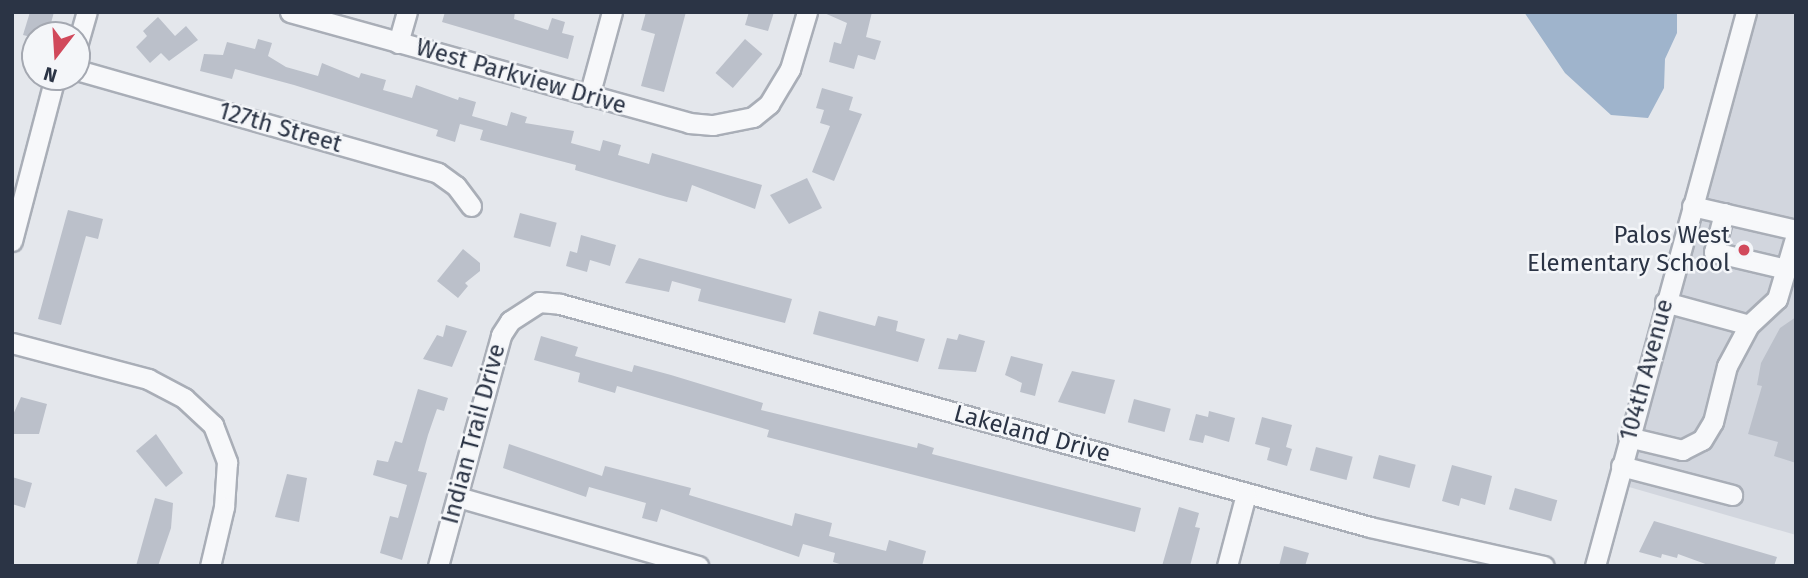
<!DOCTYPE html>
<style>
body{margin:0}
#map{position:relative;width:1808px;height:578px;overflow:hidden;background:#e4e7ec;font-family:"Fira Sans",sans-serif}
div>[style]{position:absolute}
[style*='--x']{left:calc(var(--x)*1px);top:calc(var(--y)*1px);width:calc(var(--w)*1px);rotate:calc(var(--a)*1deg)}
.built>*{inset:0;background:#d2d6de}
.water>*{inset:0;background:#9fb4cc}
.building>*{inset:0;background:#bbc0ca;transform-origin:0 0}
.roads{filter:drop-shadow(2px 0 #a9aeb7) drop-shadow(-2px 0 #a9aeb7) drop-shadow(0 2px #a9aeb7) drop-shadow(0 -2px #a9aeb7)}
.minor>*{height:19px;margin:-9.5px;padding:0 9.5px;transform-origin:9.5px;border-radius:9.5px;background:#f7f8fa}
.dots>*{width:19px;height:19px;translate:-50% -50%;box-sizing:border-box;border:4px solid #f4f6f9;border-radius:50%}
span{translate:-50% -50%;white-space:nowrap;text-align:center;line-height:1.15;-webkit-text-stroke:5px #f4f6f9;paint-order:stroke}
.street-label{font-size:24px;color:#2b3445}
.poi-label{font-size:24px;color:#2b3445}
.right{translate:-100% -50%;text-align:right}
.frame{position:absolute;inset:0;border:14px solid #2b3445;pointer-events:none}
.north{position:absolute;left:21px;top:21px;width:70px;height:70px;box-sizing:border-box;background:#f4f6f9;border:2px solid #a4a8b1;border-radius:50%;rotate:197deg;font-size:19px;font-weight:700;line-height:28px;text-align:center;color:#2b3445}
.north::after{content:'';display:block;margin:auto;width:24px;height:32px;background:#d1495b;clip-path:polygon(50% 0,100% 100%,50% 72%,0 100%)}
</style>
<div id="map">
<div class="built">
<i style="clip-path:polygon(1755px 12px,1796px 12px,1796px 535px,1629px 487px)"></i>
</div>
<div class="water">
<i style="clip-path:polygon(1524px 12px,1677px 12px,1677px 33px,1665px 59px,1664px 88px,1648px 118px,1611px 115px,1565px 73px)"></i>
</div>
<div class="building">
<i style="clip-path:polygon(30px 12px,54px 12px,48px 34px,35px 38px,23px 35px)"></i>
<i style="clip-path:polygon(445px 12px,515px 12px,514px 19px,548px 30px,552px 18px,565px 22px,562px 33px,574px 36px,568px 59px,442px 22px)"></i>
<i style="clip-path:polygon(646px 12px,686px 12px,664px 92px,641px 86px,655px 34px,641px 30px)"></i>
<i style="clip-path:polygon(749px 12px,774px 12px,768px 31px,745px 25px)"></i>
<i style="clip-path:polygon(822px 12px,872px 12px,866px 37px,881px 41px,875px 60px,858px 55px,854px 69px,829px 62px,834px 42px,841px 44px,847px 23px)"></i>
<i style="clip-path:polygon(158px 17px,175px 36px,186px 26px,198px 40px,169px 61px,161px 53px,150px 63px,136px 47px,147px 36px,143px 31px)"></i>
<i style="clip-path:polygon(258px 39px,272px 43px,268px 56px,286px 67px,318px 76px,322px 63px,359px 78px,361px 73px,386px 80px,383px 90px,412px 98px,416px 85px,458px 100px,459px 97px,476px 102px,472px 116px,507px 126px,511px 112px,527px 117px,525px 123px,574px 131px,571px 143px,600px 151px,603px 140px,621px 145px,618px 155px,649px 164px,652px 153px,762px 185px,755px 209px,692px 185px,687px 202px,667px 197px,575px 170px,576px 165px,480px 140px,483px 130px,460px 124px,455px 142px,436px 136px,438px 130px,294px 85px,235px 69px,232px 79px,200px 71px,204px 54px,223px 55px,227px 42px,255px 49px)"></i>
<i style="left:745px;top:39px;width:23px;height:45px;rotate:41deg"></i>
<i style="clip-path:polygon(822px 88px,853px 97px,849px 110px,862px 114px,834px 181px,812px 172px,830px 126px,820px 123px,824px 110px,816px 108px)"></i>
<i style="clip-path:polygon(807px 178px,822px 208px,789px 224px,770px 195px)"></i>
<i style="clip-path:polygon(68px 210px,103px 219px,98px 239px,86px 236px,61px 325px,38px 319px)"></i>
<i style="left:520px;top:213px;width:38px;height:25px;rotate:15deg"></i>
<i style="clip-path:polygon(581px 235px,616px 245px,610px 266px,590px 260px,587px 272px,566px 266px,570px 251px,577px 253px)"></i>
<i style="clip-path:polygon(463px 249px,480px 263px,480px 271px,465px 283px,468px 286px,458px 298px,437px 281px)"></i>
<i style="clip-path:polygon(639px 258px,792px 299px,785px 323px,698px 301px,701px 289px,672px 281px,669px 292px,625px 283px)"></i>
<i style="clip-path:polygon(819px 311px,875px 326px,878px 316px,898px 321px,896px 331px,925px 339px,918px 362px,813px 334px)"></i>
<i style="clip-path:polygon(1796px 317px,1796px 463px,1774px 456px,1778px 442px,1748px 434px,1762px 386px,1757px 385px,1761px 363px,1780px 328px)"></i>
<i style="clip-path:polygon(446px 325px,467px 331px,452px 367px,423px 359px,437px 335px,443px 337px)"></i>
<i style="clip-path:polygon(959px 334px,985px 341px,976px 372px,938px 369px,947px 338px,957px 340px)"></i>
<i style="clip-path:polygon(541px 336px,578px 347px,575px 356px,632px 372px,634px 365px,671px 375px,763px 403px,761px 410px,917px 448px,918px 443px,934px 448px,932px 454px,1141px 508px,1135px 532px,767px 437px,769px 430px,617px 386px,615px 393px,578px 382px,580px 373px,534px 360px)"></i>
<i style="clip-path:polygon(1011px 356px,1043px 364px,1035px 396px,1020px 392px,1022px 383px,1005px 375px)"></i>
<i style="clip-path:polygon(1072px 371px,1115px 380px,1105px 414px,1058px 402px)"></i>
<i style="clip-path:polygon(418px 389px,448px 398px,444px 411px,437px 409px,428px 435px,418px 471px,427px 473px,402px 560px,380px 553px,390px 516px,398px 518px,407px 485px,373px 475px,377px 460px,388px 462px,395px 441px,402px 443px)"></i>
<i style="clip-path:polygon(21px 397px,47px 404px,39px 434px,12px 434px,12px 417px)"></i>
<i style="left:1134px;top:399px;width:38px;height:24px;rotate:15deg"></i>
<i style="clip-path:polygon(1209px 411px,1235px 418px,1229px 442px,1205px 435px,1203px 443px,1189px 440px,1196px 414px,1208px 417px)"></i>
<i style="clip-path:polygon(1262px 417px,1292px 425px,1286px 447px,1292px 449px,1287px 466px,1267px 460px,1270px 448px,1255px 444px)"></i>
<i style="clip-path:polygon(156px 434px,183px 473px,166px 487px,136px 451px)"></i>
<i style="clip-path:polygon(509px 444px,602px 476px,605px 466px,691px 488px,689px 495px,792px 526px,795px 513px,832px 523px,829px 536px,886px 551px,889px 540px,926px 551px,922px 566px,846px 566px,833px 562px,835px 553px,803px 544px,799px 557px,661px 509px,657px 522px,642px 518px,646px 503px,589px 487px,586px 497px,503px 468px)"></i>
<i style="left:1316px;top:447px;width:38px;height:24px;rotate:15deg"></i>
<i style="left:1379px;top:455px;width:38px;height:24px;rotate:15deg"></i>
<i style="clip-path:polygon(1452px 465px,1492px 476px,1485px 505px,1461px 498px,1459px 506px,1442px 501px)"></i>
<i style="clip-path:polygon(287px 474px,307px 478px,299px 522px,275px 517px)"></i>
<i style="clip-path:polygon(12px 477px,32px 483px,25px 508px,12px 504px)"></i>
<i style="left:1515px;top:488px;width:44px;height:22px;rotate:16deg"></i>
<i style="clip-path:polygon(155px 498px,173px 503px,171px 528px,158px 566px,136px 566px)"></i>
<i style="clip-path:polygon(1179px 507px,1199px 513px,1195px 527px,1200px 528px,1190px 566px,1162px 566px)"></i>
<i style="clip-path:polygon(1654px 521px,1777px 557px,1774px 566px,1711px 566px,1678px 554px,1677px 558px,1662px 554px,1661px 558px,1639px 552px)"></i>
<i style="clip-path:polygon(1284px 546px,1309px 553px,1305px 566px,1279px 566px)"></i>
</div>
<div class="roads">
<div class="minor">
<i style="--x:290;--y:12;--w:414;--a:15.5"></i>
<i style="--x:689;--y:123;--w:24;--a:5"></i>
<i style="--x:713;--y:125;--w:41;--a:-11.3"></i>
<i style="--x:753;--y:117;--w:21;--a:-39"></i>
<i style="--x:769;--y:104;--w:41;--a:-59"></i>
<i style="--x:790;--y:69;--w:59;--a:-73.4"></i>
<i style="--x:398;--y:43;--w:32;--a:-74"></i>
<i style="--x:77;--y:46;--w:35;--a:-74"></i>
<i style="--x:77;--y:70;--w:375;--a:15.9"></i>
<i style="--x:438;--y:173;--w:22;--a:36"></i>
<i style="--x:456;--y:186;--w:25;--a:53"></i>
<i style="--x:589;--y:96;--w:87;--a:-74.7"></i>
<i style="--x:1692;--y:206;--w:107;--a:13"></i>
<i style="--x:1724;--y:213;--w:40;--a:104.4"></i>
<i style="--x:1714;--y:252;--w:74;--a:13.3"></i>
<i style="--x:12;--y:241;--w:170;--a:-75.3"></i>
<i style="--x:1665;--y:302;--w:87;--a:15.3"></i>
<i style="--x:1749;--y:325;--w:38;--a:-43"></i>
<i style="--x:1777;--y:299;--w:67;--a:-73.5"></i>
<i style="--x:12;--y:343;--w:141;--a:14.8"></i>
<i style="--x:148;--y:379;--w:41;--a:27.8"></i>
<i style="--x:184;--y:398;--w:40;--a:43"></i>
<i style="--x:213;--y:425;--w:40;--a:69"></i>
<i style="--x:227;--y:462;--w:45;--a:93.8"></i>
<i style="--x:224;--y:507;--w:61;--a:103.3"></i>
<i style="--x:1628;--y:437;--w:56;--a:13.5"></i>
<i style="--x:1682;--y:450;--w:22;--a:-27"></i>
<i style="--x:1702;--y:440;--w:21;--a:-59"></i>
<i style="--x:1713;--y:422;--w:58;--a:-76"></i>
<i style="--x:1727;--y:366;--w:47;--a:-61.8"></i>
<i style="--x:1621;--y:466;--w:115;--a:14.6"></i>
<i style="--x:458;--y:497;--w:250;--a:16"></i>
<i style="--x:438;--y:566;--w:239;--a:-74.7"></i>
<i style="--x:501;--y:335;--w:17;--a:-57"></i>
<i style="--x:510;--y:321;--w:35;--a:-33"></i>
<i style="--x:539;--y:302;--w:21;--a:5"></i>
<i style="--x:560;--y:304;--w:840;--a:15.39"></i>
<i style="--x:1370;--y:527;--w:178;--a:12.6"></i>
<i style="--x:1227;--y:566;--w:74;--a:-75.2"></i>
<i style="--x:1595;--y:566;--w:574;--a:-74.75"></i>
</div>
</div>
<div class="dots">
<i style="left:1744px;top:250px;background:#d1495b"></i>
</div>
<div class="street-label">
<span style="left:521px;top:77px;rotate:16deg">West Parkview Drive</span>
<span style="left:280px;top:128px;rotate:16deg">127th Street</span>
<span style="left:1647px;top:370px;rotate:-75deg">104th Avenue</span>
<span style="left:474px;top:434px;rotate:-75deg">Indian Trail Drive</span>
<span style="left:1032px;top:434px;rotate:15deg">Lakeland Drive</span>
</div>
<div class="poi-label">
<span class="right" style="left:1730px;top:250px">Palos West<br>Elementary School</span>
</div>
<div class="frame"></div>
<div class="north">N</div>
</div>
